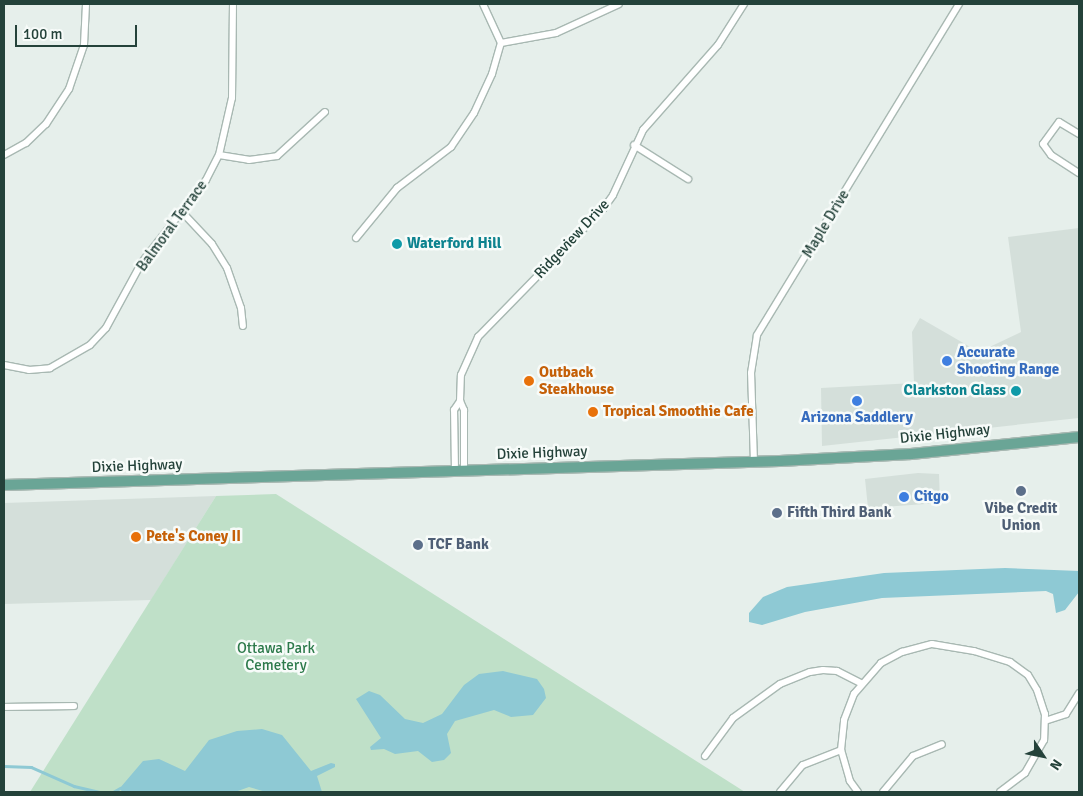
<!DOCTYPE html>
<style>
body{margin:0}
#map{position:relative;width:1083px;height:796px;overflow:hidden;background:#e6efeb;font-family:Signika,sans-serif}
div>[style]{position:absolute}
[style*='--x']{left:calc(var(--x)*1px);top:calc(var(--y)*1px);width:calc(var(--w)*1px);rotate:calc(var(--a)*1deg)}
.built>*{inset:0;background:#d4dfda}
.green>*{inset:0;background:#bfe0c8}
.water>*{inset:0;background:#8ec9d4}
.stream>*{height:2.5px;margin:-1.25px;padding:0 1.25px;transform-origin:1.25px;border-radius:1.25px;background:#8ec9d4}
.roads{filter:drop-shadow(1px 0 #a8b8b2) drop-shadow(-1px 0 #a8b8b2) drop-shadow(0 1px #a8b8b2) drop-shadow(0 -1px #a8b8b2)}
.minor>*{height:6px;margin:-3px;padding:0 3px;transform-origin:3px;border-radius:3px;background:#fff}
.primary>*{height:10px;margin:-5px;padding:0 5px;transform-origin:5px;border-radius:5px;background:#6aa596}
.dots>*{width:14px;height:14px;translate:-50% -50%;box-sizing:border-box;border:2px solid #f7fbf9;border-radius:50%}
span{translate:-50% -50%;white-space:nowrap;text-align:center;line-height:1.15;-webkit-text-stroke:5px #f7fbf9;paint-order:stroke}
.street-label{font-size:15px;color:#24423a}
.culture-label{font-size:15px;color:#0d838f;font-weight:700}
.left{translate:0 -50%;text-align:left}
.right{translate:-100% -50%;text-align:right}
.shop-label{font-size:15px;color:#366cbe;font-weight:700}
.food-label{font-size:15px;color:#c56008;font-weight:700}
.service-label{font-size:15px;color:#4e5e75;font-weight:700}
.park-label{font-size:15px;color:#2d7a4b}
.frame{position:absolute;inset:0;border:5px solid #24423a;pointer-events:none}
.north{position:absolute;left:1018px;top:731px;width:50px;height:50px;-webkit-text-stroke:4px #f7fbf9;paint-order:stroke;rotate:124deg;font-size:14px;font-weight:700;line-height:20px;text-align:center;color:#24423a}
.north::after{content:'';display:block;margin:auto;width:18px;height:22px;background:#24423a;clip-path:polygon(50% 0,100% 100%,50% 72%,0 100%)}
.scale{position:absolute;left:15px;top:25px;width:122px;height:22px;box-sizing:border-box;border:2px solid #24423a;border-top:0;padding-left:6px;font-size:15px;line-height:18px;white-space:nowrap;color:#24423a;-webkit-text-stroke:4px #f7fbf9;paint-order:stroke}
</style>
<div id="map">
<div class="built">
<i style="clip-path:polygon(1079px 228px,1079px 418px,822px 446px,821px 388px,914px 383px,912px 332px,920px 318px,979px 352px,1021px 332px,1008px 237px)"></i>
<i style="clip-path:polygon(918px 473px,939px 474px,940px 503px,868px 508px,865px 479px)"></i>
<i style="clip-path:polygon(216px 496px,151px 600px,4px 604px,4px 503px)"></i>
</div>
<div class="green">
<i style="clip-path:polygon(276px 494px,745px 792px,30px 792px,216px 496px)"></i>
</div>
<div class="water">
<i style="clip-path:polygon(1005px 568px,1079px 571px,1079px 592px,1065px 610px,1056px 613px,1053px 594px,1046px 591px,882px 598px,805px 612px,762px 625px,749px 622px,749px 613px,763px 597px,787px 587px,884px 573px)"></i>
<i style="clip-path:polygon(503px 671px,537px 679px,544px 689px,546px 698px,533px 715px,511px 717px,494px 710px,455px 721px,447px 734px,451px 753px,444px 760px,432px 762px,418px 751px,395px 754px,384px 749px,371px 750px,370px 747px,381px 738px,356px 699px,369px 691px,380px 695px,405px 719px,423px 723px,442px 714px,464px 685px,479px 674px)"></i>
<i style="clip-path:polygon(262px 729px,282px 735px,311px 771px,331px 763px,335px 764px,335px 767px,317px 776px,322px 792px,266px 792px,249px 787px,235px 792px,122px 792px,120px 788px,143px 761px,159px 759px,185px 771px,209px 740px,237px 731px)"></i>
</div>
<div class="stream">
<i style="--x:4;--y:766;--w:27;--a:2"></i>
<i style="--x:31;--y:767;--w:47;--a:23.8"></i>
<i style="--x:74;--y:786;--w:27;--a:13"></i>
<i style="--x:113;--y:792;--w:8;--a:-30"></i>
</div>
<div class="roads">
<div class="minor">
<i style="--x:501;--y:43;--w:56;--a:-10.3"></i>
<i style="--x:556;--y:33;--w:69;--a:-24.7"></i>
<i style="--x:1079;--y:134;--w:23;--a:-149"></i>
<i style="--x:1059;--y:122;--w:27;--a:126"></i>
<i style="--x:1043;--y:144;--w:14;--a:54"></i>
<i style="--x:1051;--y:155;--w:33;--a:33"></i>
<i style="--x:634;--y:145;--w:64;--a:32.2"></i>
<i style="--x:4;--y:155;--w:25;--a:-29"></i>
<i style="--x:26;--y:143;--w:28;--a:-44"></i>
<i style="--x:46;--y:124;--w:42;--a:-56.7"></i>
<i style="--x:69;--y:89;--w:46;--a:-71.2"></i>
<i style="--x:84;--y:45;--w:41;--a:-87.2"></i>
<i style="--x:219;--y:155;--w:30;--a:9"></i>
<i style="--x:249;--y:160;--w:28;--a:-8"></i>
<i style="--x:277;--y:156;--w:65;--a:-42.5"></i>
<i style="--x:183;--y:213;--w:42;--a:46.9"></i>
<i style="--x:212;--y:244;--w:28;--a:58"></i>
<i style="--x:227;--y:268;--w:42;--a:70.7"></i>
<i style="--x:241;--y:308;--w:18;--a:84"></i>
<i style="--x:356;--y:238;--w:65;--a:-50.6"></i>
<i style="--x:397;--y:188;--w:68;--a:-37.2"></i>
<i style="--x:451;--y:147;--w:41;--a:-55.9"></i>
<i style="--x:474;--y:113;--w:43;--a:-65.2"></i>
<i style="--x:492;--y:74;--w:32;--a:-74"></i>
<i style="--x:501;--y:43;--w:43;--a:-114.8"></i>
<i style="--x:4;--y:365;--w:25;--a:11"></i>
<i style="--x:29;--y:370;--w:21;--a:-5"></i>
<i style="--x:50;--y:368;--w:46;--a:-29.9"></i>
<i style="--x:90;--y:345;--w:23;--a:-47"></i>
<i style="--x:106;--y:328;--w:75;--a:-61.4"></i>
<i style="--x:142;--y:262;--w:104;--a:-52"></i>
<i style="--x:206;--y:180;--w:28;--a:-63"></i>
<i style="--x:219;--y:155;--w:58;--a:-77.2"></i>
<i style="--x:232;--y:98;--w:94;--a:-89.4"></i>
<i style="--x:460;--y:401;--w:26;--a:-88"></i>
<i style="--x:461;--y:375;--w:42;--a:-65.9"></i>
<i style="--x:478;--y:337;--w:179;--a:-45.7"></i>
<i style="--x:603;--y:209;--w:17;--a:-54"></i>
<i style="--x:613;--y:195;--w:72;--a:-65.2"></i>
<i style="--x:643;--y:130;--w:113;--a:-48.6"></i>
<i style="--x:718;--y:45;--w:49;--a:-57.6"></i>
<i style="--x:754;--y:462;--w:89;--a:-91.9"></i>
<i style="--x:751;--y:373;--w:38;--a:-81"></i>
<i style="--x:757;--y:335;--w:388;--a:-58.6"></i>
<i style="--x:455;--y:471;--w:61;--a:-90.9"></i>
<i style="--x:454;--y:410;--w:11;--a:-56"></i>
<i style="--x:460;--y:401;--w:10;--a:66"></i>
<i style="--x:464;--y:410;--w:61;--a:90"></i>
<i style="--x:4;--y:707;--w:70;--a:-0.8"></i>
<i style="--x:1045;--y:721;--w:22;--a:-18"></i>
<i style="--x:1066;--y:714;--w:25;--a:-58"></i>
<i style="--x:705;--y:756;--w:47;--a:-53.6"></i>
<i style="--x:733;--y:718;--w:58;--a:-35.9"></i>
<i style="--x:780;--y:684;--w:32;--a:-22"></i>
<i style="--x:810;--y:672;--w:13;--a:-9"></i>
<i style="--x:823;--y:670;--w:14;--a:4"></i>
<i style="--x:837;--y:671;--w:27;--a:27"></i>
<i style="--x:780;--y:792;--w:35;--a:-50"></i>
<i style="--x:803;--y:765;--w:41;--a:-21.5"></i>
<i style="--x:858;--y:792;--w:14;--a:-126"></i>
<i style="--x:850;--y:781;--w:32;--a:-106"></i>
<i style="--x:841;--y:750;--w:30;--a:-84"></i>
<i style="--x:844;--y:720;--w:28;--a:-69"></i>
<i style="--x:854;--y:694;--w:41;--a:-48.9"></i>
<i style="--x:881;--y:663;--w:24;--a:-28"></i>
<i style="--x:902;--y:652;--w:31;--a:-15"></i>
<i style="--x:932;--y:644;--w:43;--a:9.5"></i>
<i style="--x:974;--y:651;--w:38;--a:17"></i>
<i style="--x:1010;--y:662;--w:22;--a:36"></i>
<i style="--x:1028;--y:675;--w:17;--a:59"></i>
<i style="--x:1037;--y:690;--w:25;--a:72"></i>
<i style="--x:1045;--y:714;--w:26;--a:92"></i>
<i style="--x:1044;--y:740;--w:38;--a:120"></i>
<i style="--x:1025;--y:773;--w:31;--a:143"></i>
<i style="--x:883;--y:792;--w:47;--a:-50.2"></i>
<i style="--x:913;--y:756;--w:31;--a:-22"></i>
</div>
<div class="primary">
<i style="--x:4;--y:485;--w:776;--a:-1.77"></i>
<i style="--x:780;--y:461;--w:131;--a:-3.1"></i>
<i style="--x:911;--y:454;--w:169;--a:-5.8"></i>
</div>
</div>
<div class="dots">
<i style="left:397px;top:244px;background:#0f9aa8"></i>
<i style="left:947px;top:361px;background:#3f7fe0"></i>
<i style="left:529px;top:381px;background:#e8710a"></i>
<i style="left:1016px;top:391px;background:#0f9aa8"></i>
<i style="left:857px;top:401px;background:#3f7fe0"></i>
<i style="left:593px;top:412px;background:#e8710a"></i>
<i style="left:1021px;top:491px;background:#5c6f8a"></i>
<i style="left:904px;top:497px;background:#3f7fe0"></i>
<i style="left:777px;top:513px;background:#5c6f8a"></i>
<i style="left:136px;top:537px;background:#e8710a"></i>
<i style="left:418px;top:545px;background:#5c6f8a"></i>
</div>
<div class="street-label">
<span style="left:826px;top:224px;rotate:-59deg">Maple Drive</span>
<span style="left:172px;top:226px;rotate:-54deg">Balmoral Terrace</span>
<span style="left:572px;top:239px;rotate:-47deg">Ridgeview Drive</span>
<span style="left:945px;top:434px;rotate:-6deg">Dixie Highway</span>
<span style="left:542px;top:453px;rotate:-2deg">Dixie Highway</span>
<span style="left:137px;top:466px;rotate:-2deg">Dixie Highway</span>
</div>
<div class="culture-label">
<span class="left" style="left:407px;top:244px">Waterford Hill</span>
<span class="right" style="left:1006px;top:391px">Clarkston Glass</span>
</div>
<div class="shop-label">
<span class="left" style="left:957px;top:361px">Accurate<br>Shooting Range</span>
<span style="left:857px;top:418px">Arizona Saddlery</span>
<span class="left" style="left:914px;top:497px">Citgo</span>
</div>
<div class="food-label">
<span class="left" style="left:539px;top:381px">Outback<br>Steakhouse</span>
<span class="left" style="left:603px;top:412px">Tropical Smoothie Cafe</span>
<span class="left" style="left:146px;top:537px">Pete's Coney II</span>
</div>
<div class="service-label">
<span style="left:1021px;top:517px">Vibe Credit<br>Union</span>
<span class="left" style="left:787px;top:513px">Fifth Third Bank</span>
<span class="left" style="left:428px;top:545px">TCF Bank</span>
</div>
<div class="park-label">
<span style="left:276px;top:657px">Ottawa Park<br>Cemetery</span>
</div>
<div class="frame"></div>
<div class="north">N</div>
<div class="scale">100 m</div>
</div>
